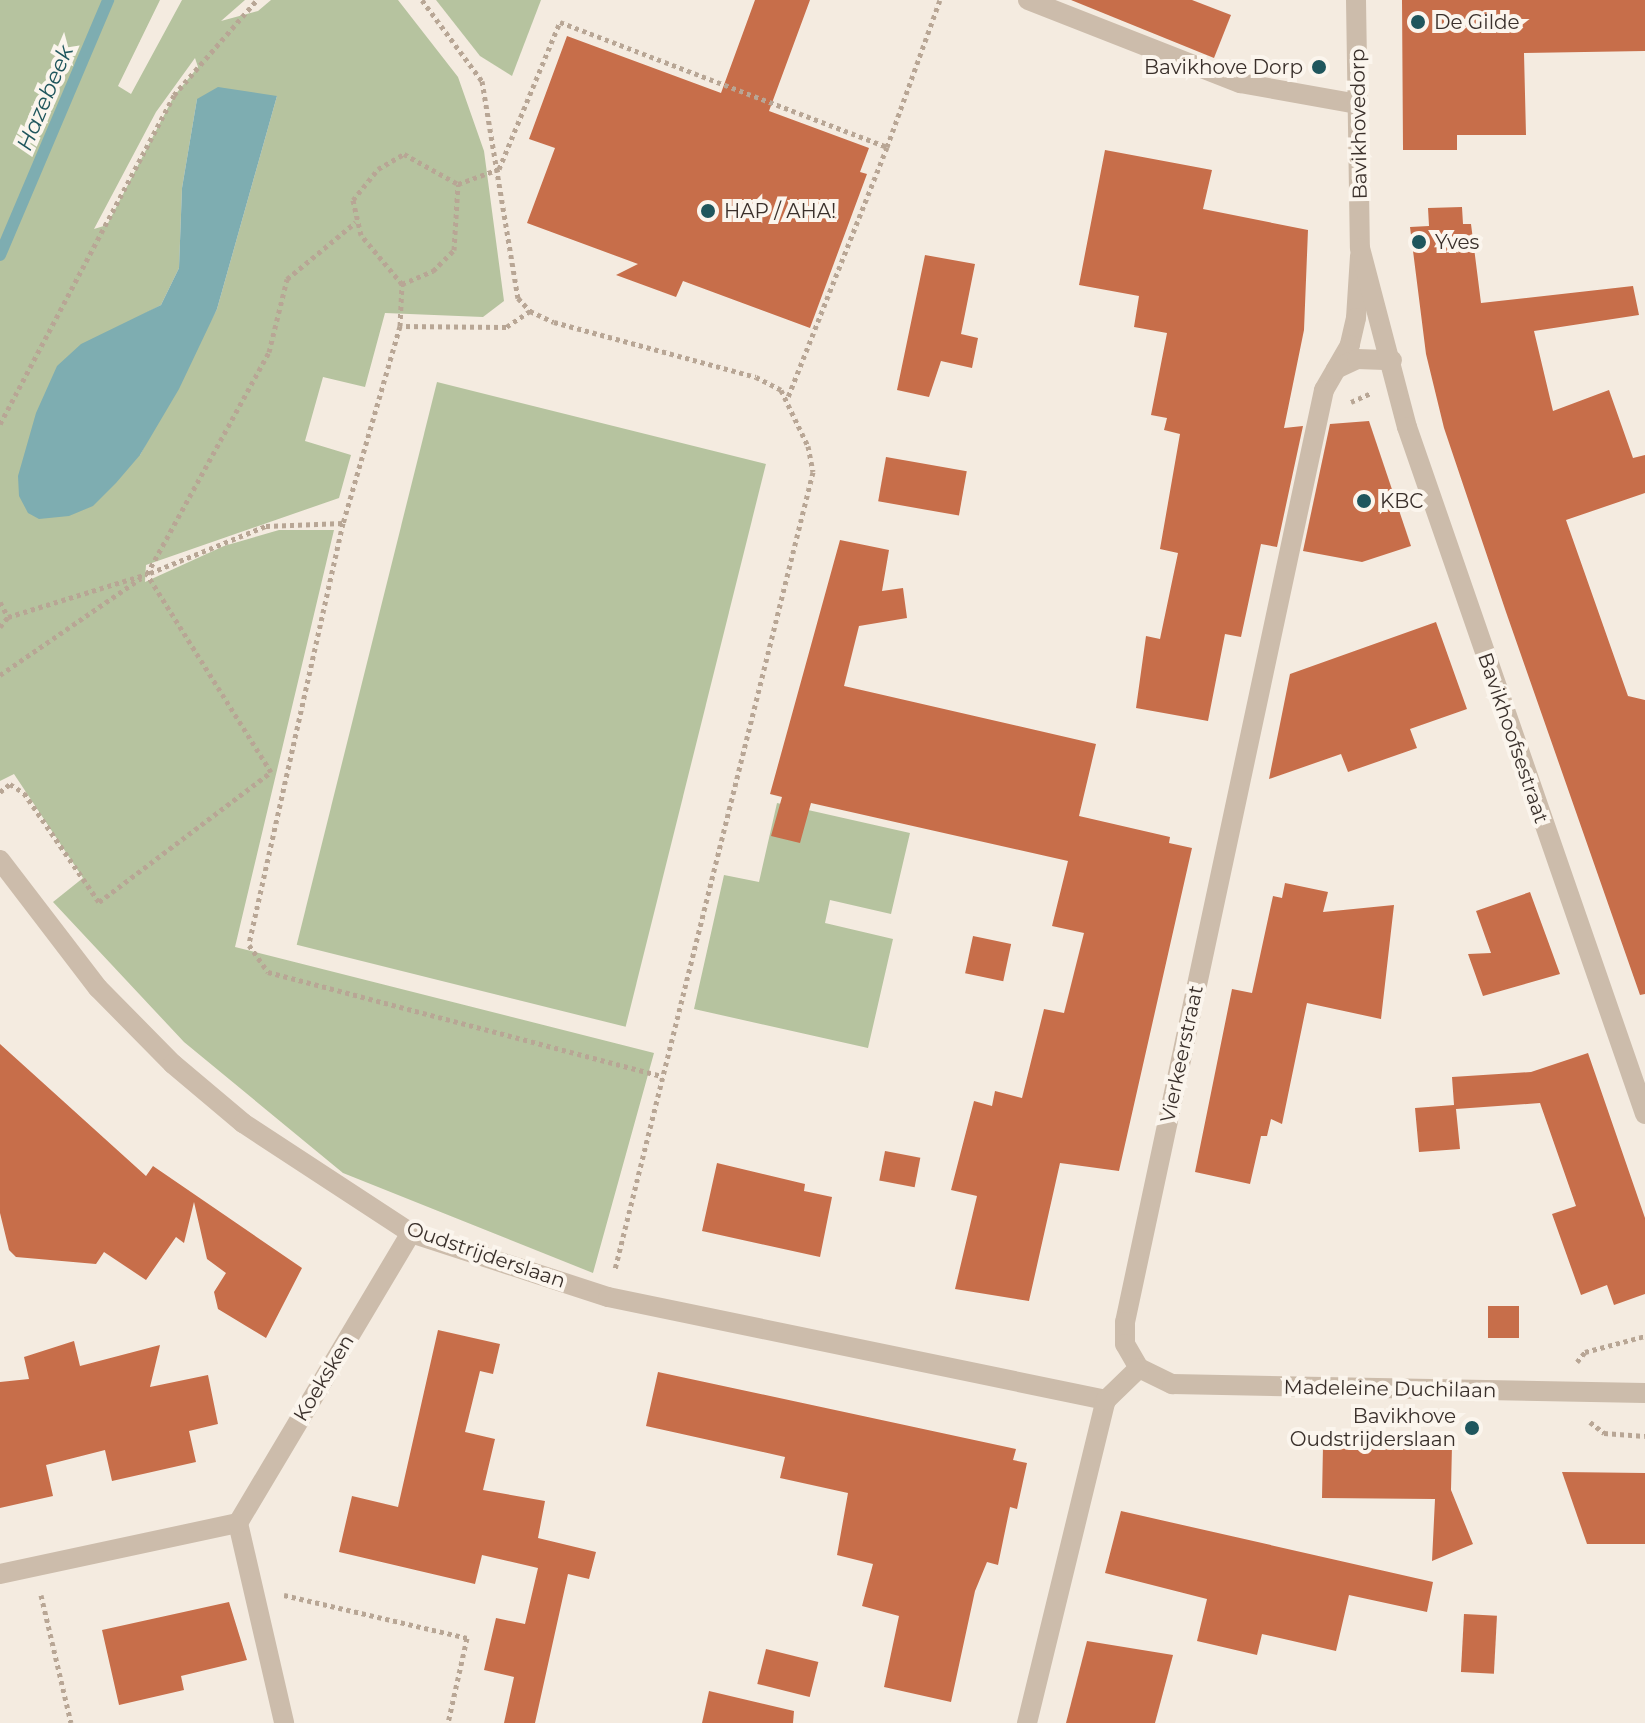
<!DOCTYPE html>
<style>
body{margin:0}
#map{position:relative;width:1645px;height:1723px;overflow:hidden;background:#f4ebe0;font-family:Montserrat,sans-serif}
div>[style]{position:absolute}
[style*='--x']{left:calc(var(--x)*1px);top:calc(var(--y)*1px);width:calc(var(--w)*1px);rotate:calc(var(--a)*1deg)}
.green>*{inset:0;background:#b6c39f;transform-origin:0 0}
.water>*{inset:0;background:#7eadb1}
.stream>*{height:12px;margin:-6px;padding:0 6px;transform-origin:6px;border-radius:6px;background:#7eadb1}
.building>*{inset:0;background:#c76e4a;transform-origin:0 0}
.path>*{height:5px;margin-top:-2.5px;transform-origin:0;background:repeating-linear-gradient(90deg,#b8a695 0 4px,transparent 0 8px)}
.service>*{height:20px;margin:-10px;padding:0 10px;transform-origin:10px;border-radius:10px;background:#ccbcab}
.minor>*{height:20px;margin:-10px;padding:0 10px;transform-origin:10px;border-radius:10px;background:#ccbcab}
.tertiary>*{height:20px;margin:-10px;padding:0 10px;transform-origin:10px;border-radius:10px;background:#ccbcab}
.dots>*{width:22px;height:22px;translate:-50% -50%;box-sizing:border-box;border:4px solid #fbf5ed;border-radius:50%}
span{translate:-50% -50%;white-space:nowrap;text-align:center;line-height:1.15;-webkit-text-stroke:8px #fbf5ed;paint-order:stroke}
.poi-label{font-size:20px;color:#3a302b}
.left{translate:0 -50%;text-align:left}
.right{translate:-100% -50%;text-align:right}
.street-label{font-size:20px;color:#3a302b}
.water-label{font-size:22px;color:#1f565d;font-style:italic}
</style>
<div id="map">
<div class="green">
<i style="clip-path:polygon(evenodd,0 0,160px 0,118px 86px,131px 94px,182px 0,245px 0,221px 21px,258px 11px,271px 0,398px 0,458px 77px,484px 151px,504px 301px,483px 317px,385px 313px,365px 387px,323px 377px,305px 441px,351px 455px,339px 498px,146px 565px,145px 582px,224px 546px,279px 530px,334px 530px,235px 947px,654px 1053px,593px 1273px,343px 1173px,184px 1042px,53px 902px,83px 878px,14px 774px,0 781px,0 0,195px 58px,198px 67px,174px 96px,107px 225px,94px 229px,156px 112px,195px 58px,0 0,277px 96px,217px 309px,140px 455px,129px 322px,161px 305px,179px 268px,182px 188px,197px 99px,277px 96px)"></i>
<i style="clip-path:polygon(436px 0,541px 0,512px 76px,480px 56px)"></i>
<i style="left:437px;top:382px;width:339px;height:580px;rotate:14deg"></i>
<i style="clip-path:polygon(777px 803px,910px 833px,891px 914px,830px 900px,825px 923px,893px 939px,868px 1048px,694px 1009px,724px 875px,759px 882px)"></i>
</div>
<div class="water">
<i style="clip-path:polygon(218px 87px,277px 96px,217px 309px,179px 389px,140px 455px,116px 483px,93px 506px,69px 516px,39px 519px,28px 513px,19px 496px,18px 476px,36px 413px,57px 366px,81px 344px,161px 305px,179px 268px,182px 188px,197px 99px)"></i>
</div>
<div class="stream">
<i style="--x:0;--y:255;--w:277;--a:-67"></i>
</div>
<div class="building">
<i style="clip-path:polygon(755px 0,810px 0,769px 111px,869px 148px,860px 172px,867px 174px,810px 328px,683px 281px,676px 297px,616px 275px,638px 264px,527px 223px,555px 148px,529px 139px,567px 36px,721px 93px)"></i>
<i style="clip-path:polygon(1071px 0,1192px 0,1231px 15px,1214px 58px)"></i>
<i style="clip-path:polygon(1402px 0,1645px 0,1645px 51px,1524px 53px,1526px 135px,1457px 135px,1457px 150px,1403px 150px)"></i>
<i style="clip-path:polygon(1105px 150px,1212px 170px,1203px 209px,1308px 230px,1304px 330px,1284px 428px,1303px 426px,1277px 547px,1261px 544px,1241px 637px,1225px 634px,1208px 721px,1136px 708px,1146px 636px,1160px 639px,1178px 553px,1160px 549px,1180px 434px,1164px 430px,1167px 418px,1151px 415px,1167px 333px,1134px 327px,1139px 296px,1079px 285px)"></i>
<i style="clip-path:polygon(1462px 207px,1463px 224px,1471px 224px,1481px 303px,1633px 286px,1639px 315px,1534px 331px,1553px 411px,1609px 390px,1633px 458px,1645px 455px,1645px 493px,1566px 520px,1628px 696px,1645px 700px,1645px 994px,1640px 995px,1506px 612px,1444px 428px,1426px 354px,1410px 227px,1429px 226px,1428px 208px)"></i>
<i style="clip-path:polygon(925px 255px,975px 264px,961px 334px,978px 338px,972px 368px,941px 361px,929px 397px,897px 390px)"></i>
<i style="clip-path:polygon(1369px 421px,1411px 546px,1362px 562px,1303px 551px,1330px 424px)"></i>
<i style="left:886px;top:457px;width:82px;height:45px;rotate:10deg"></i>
<i style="clip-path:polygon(840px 540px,889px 550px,882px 591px,903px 588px,907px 618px,859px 626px,844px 686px,1096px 744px,1079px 816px,1170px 837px,1169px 843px,1192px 848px,1119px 1171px,1060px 1163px,1029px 1301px,955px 1289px,977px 1196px,951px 1190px,974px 1101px,992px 1106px,995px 1091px,1022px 1098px,1044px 1009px,1064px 1013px,1084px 933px,1052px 926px,1068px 861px,811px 803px,800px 843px,771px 836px,782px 797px,770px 794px)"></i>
<i style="clip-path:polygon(1436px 622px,1467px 709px,1410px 729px,1417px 748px,1348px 772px,1341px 754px,1269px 779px,1290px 674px)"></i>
<i style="clip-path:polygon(1285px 883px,1328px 892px,1323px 912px,1394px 905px,1381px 1019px,1307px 1003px,1282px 1124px,1271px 1119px,1267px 1136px,1261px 1136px,1250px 1184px,1195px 1172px,1232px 989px,1252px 993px,1273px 896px,1282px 898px)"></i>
<i style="clip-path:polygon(1530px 892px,1560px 974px,1483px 996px,1468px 954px,1491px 953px,1476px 911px)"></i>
<i style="left:973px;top:936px;width:39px;height:38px;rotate:12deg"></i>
<i style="clip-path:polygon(0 1044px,146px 1176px,153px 1166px,302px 1268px,266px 1338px,218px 1309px,214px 1292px,226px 1273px,207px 1259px,194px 1202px,184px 1243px,176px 1237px,146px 1280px,104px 1252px,96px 1264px,16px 1257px,9px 1250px,0 1213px)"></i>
<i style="clip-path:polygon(1588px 1053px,1645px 1218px,1645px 1294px,1614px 1305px,1607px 1285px,1581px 1295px,1552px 1214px,1576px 1206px,1540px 1103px,1456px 1109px,1460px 1149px,1419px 1152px,1415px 1108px,1454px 1105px,1452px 1077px,1531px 1072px)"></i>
<i style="left:885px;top:1151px;width:36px;height:30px;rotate:11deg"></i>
<i style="clip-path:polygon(717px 1163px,805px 1184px,804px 1191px,832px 1197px,820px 1257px,702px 1231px)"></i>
<i style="left:1488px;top:1306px;width:31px;height:32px"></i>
<i style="clip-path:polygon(438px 1330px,500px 1344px,493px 1374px,480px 1371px,465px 1432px,495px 1439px,483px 1490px,545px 1501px,538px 1538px,596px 1552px,589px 1579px,568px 1574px,535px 1723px,504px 1723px,514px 1677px,484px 1670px,496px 1618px,525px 1624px,538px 1568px,482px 1555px,475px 1584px,339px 1552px,352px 1496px,398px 1507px)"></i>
<i style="clip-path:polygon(74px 1341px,80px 1366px,160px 1345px,150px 1387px,208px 1375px,218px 1424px,189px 1431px,196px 1462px,112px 1481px,105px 1450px,46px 1465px,53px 1496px,0 1508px,0 1382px,29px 1379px,24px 1357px)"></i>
<i style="clip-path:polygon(658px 1372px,1016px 1449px,1013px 1460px,1027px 1463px,1017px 1509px,1010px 1507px,998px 1565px,987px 1562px,975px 1591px,951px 1702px,884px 1687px,899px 1616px,862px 1606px,873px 1564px,837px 1555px,848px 1493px,780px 1478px,785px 1457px,646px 1426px)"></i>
<i style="clip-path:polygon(1452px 1445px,1451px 1490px,1473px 1544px,1432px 1561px,1435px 1499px,1322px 1498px,1323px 1446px)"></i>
<i style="clip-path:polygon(1562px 1472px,1645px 1473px,1645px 1544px,1587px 1544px)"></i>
<i style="clip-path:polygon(1121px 1511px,1433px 1582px,1427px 1612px,1349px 1595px,1336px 1651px,1262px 1634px,1257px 1655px,1197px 1641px,1207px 1599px,1105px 1573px)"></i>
<i style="clip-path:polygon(229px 1602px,247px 1660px,181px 1676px,184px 1690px,119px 1705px,102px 1630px)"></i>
<i style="left:1464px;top:1614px;width:33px;height:58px;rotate:3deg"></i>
<i style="clip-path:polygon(1087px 1641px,1173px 1655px,1155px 1723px,1066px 1723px)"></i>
<i style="left:766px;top:1649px;width:54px;height:36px;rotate:14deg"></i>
<i style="clip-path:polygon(709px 1691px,794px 1711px,793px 1723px,702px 1723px)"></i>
</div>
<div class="path">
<i style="--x:422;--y:0;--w:101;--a:53.5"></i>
<i style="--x:482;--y:81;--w:220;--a:80.6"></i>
<i style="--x:518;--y:298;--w:18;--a:47"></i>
<i style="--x:530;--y:311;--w:26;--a:25"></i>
<i style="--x:554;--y:322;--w:209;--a:15.2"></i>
<i style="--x:756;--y:377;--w:28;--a:27"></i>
<i style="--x:781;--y:390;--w:62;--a:64.3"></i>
<i style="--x:808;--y:446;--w:26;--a:79"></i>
<i style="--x:813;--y:472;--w:821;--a:103.95"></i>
<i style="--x:887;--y:147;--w:156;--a:-70.2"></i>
<i style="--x:402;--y:284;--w:34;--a:-23"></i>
<i style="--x:433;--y:271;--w:30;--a:-45"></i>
<i style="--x:454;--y:250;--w:66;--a:-86.5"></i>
<i style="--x:530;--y:311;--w:29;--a:146"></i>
<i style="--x:506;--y:327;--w:106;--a:-179.5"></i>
<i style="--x:400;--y:326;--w:205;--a:106.1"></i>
<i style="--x:343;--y:523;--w:432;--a:102.6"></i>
<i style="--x:249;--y:945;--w:33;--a:55"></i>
<i style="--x:268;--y:972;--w:408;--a:14.8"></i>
<i style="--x:400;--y:326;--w:42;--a:-87.3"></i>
<i style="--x:402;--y:284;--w:64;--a:-129.9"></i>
<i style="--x:361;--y:235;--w:36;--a:-103"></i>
<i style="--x:353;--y:200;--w:40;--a:-51"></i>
<i style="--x:378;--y:169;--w:30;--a:-30"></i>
<i style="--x:404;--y:154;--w:62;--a:29.1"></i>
<i style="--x:458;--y:184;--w:44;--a:-20.1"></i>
<i style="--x:499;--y:169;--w:159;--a:-67.5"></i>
<i style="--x:560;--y:22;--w:350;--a:20.9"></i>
<i style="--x:887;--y:147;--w:271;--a:111.6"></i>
<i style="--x:1351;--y:402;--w:22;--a:-24"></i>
<i style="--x:0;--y:424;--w:372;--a:-62.1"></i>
<i style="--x:174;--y:95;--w:126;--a:-48.9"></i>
<i style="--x:150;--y:573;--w:125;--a:-22.1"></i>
<i style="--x:266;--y:526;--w:77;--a:-2.2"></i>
<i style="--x:0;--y:602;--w:17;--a:62"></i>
<i style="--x:0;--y:627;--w:13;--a:-51"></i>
<i style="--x:8;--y:617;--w:145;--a:-17.2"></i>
<i style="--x:147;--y:574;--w:253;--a:-61.2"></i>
<i style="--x:269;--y:352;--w:75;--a:-76.1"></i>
<i style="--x:287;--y:279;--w:89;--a:-39.6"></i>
<i style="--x:0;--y:675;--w:171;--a:-34.5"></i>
<i style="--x:0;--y:792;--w:13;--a:-39"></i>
<i style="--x:10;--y:784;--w:17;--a:33"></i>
<i style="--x:24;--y:793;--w:132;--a:55.5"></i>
<i style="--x:99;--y:902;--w:216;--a:-37.1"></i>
<i style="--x:271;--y:772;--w:234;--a:-122.1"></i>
<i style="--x:1577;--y:1362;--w:13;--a:-51"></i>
<i style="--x:1585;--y:1352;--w:62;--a:-14.9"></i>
<i style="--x:1590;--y:1422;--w:18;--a:38"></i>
<i style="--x:1604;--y:1433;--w:41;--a:4.2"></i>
<i style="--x:41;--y:1595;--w:131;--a:76.8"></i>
<i style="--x:284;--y:1595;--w:188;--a:13.2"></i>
<i style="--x:467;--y:1638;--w:87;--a:102.6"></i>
</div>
<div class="service">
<i style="--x:1028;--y:0;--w:228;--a:21.4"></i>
<i style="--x:1240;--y:83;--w:120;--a:10.1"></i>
</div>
<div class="minor">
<i style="--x:1360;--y:256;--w:62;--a:93.7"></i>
<i style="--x:1356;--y:318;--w:28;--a:103"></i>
<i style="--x:1350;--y:345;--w:52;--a:120"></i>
<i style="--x:1324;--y:390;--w:953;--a:102.05"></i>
<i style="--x:1125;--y:1322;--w:22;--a:90"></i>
<i style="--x:1125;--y:1344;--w:28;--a:60"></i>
<i style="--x:1139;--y:1368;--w:37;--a:26"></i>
<i style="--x:1172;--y:1384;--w:473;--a:1.1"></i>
<i style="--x:1336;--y:369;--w:23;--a:-25"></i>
<i style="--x:1357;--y:359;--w:35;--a:2"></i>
<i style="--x:0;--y:860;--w:161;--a:52.6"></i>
<i style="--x:98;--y:988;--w:107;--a:45.4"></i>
<i style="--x:173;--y:1064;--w:92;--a:40.1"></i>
<i style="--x:243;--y:1123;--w:201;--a:33.2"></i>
<i style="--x:411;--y:1233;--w:207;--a:18"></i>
<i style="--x:608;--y:1297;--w:509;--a:11.69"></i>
<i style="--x:238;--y:1523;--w:205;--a:77"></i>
<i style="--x:0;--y:1574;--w:243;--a:-12.1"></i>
<i style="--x:238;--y:1523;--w:338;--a:-59.2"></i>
<i style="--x:1027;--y:1723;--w:333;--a:-76.3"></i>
<i style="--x:1106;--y:1400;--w:46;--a:-44.1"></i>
</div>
<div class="tertiary">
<i style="--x:1356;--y:0;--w:248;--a:89.1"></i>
<i style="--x:1360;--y:248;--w:185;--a:75.3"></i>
<i style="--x:1407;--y:427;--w:727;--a:70.89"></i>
</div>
<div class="dots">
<i style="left:1418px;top:22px;background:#1f565d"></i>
<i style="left:1319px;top:67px;background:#1f565d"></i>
<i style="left:708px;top:211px;background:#1f565d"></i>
<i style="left:1419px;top:242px;background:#1f565d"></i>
<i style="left:1364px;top:501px;background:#1f565d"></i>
<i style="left:1472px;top:1428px;background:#1f565d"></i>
</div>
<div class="poi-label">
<span class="left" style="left:1434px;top:22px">De Gilde</span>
<span class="right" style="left:1303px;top:67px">Bavikhove Dorp</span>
<span class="left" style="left:724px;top:211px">HAP / AHA!</span>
<span class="left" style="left:1435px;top:242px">Yves</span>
<span class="left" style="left:1380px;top:501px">KBC</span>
<span class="right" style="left:1456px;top:1428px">Bavikhove<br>Oudstrijderslaan</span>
</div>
<div class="street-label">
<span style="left:1359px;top:124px;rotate:-91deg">Bavikhovedorp</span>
<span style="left:1513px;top:738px;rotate:71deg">Bavikhoofsestraat</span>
<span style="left:1182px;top:1054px;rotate:-78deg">Vierkeerstraat</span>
<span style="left:486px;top:1255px;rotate:19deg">Oudstrijderslaan</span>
<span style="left:324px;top:1378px;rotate:-59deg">Koeksken</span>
<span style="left:1390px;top:1389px;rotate:1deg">Madeleine Duchilaan</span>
</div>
<div class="water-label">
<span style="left:45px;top:98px;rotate:-67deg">Hazebeek</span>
</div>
</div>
